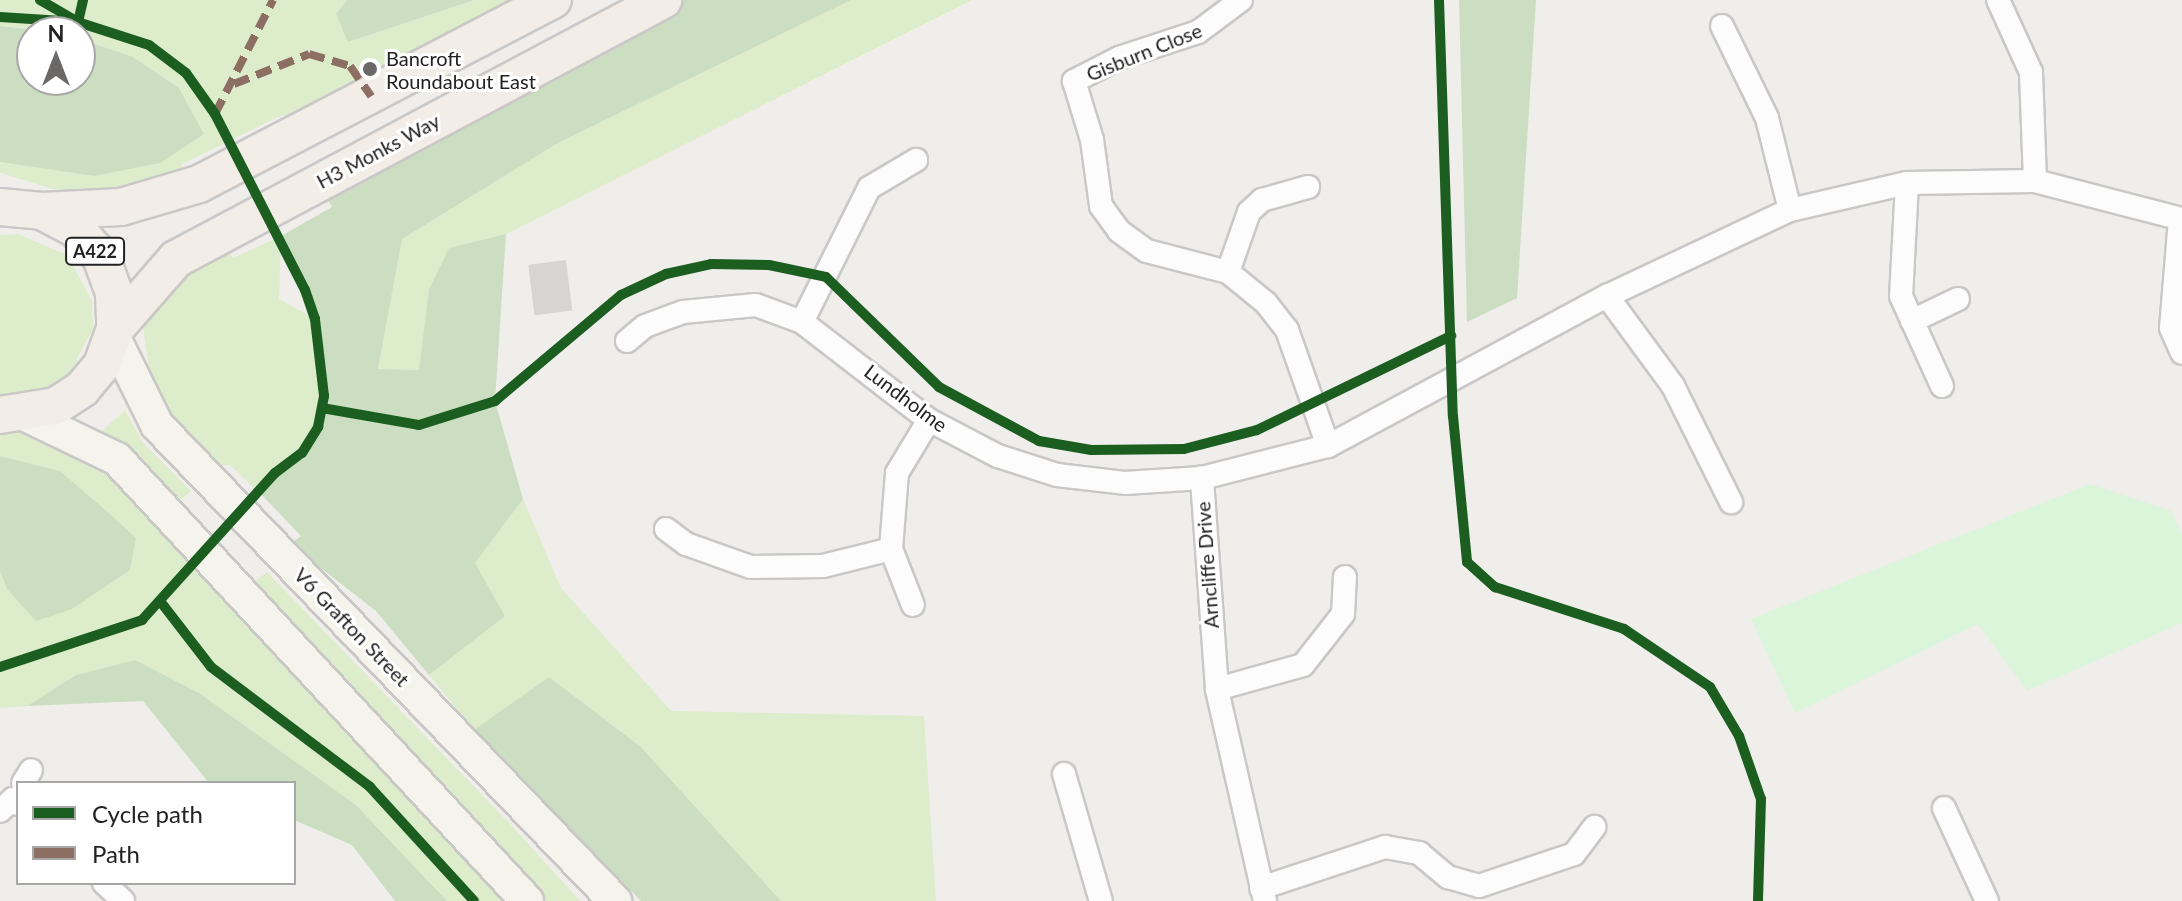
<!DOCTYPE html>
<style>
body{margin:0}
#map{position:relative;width:2182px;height:901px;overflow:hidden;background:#f0eeeb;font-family:Lato,sans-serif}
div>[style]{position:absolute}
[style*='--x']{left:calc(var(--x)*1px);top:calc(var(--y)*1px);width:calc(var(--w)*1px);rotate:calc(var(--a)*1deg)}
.grass>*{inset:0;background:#ddeccb}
.forest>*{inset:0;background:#cbdec1}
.park>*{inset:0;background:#daf5da}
.building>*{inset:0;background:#d7d4d2;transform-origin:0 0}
.roads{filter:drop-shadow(2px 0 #c9c8c7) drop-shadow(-2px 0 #c9c8c7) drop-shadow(0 2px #c9c8c7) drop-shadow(0 -2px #c9c8c7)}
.street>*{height:22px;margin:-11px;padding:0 11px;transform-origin:11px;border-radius:11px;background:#fdfcfc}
.secondary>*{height:32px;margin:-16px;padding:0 16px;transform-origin:16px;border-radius:16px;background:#f4f4ed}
.primary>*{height:36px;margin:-18px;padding:0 18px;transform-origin:18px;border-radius:18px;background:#f3ede7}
.quiet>*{height:8px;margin-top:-4px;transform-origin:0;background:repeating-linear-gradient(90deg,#8d6e63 0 16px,transparent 0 24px)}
.cycleway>*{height:10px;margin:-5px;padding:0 5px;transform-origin:5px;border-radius:5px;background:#1b5e20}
.dots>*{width:22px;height:22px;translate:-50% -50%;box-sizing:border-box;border:4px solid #fff;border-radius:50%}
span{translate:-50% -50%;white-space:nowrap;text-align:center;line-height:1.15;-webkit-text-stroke:6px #fff;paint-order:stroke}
.shield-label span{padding:2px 6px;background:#fff;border:2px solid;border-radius:6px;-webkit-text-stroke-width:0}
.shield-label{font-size:18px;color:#222;font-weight:700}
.street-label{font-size:20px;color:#222}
.poi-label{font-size:20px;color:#222}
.left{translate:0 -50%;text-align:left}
.legend{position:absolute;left:16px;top:781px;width:280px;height:104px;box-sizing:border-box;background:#fff;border:2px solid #a7a7a7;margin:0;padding:10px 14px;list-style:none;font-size:24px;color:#222}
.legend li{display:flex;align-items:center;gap:16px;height:40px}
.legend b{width:40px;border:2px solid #a7a7a7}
.north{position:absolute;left:16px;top:16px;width:80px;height:80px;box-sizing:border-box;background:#fff;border:2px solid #a7a7a7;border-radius:50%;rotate:0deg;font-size:22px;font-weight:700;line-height:32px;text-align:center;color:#222}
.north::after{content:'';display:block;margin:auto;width:28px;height:36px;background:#6a6968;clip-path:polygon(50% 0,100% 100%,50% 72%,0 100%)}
</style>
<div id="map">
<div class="grass">
<i style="clip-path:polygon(0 0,347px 0,336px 14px,349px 42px,474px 0,553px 0,371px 96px,278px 117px,182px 164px,183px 175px,124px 191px,60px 191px,0 173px,0 162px,94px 176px,204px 134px,179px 88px,133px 57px,80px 39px,80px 32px,0 26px)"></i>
<i style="clip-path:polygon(851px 0,972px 0,506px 234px,449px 248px,429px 289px,419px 370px,378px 369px,402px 239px,558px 143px)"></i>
<i style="clip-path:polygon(18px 234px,67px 255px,92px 301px,93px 328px,69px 375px,46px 391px,0 397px,0 235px)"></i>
<i style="clip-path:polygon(281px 236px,279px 299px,315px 319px,324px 396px,318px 427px,302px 453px,254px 488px,230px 465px,216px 466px,167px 409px,150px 375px,143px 327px,187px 275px,229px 252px,233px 258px)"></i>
<i style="clip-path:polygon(125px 410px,143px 443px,191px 491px,178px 502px,99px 434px)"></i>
<i style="clip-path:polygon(0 415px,117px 459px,527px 901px,447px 901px,356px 805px,199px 693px,135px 660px,76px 675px,27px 706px,0 708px,0 571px,7px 589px,130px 570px,136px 538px,60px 471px,0 456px)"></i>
<i style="clip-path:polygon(523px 499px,561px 588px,671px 711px,924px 716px,936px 901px,781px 901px,641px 747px,549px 678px,474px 730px,429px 675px,505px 616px,475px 563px)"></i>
<i style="clip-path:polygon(267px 572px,511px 825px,580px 901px,544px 901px,252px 584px)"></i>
</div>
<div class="forest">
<i style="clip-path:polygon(347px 0,474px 0,348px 42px,336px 14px)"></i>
<i style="clip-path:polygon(663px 0,851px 0,558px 143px,402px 239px,378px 369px,419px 370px,429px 289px,449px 248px,506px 234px,495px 401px,523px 499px,475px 563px,505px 616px,429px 675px,376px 611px,290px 544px,301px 536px,255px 488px,302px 453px,318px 427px,324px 396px,315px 319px,281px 236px,332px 207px,327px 199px)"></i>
<i style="clip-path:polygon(1459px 0,1536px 0,1517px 298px,1467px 322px)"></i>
<i style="clip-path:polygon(0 26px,60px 32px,32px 32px,32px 80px,80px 80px,80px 39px,133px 57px,179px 88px,204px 134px,160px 163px,94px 176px,0 162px)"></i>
<i style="clip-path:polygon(0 456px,60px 471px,111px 515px,136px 538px,130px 570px,72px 609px,36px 621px,7px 589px,0 571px)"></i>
<i style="clip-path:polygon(135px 660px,199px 693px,356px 805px,447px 901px,395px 901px,352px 845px,294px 820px,294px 783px,209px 783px,143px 701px,27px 706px,76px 675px)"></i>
<i style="clip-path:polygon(549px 677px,641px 747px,781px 901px,641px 901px,474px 730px)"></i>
</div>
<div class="park">
<i style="clip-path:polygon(2090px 484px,2171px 511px,2182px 535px,2182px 623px,2027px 691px,1978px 624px,1795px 713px,1751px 619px)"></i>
</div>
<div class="building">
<i style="left:566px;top:260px;width:51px;height:38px;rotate:83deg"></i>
</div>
<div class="roads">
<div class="street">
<i style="--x:1241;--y:0;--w:54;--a:143.3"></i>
<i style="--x:1198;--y:32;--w:83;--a:161.8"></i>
<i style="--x:1119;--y:58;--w:51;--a:152.9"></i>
<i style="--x:1074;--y:81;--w:62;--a:73"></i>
<i style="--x:1092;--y:140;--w:67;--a:82.2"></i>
<i style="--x:1101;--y:206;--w:31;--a:54"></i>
<i style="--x:1119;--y:231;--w:34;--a:36"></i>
<i style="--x:1147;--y:251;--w:84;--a:14.5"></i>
<i style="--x:1228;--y:272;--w:49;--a:39.2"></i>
<i style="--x:1266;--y:303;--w:34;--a:52"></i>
<i style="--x:1287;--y:330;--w:123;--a:70.5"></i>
<i style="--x:1998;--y:0;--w:79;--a:65.4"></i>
<i style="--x:2031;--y:72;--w:109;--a:87.9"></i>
<i style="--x:1722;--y:26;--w:102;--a:63.9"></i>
<i style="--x:1767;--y:118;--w:95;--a:76"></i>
<i style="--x:1907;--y:183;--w:113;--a:93"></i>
<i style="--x:1901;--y:296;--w:99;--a:65.5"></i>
<i style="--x:2180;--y:219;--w:109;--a:94.7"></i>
<i style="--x:2171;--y:328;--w:27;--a:66"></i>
<i style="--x:1228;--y:272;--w:64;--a:-70.7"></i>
<i style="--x:1249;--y:212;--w:18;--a:-43"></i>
<i style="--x:1262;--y:200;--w:48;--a:-15.8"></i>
<i style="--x:1607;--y:296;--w:112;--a:53.7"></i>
<i style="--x:1673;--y:386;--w:130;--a:63.4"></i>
<i style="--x:1912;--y:321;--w:51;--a:-25.6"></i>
<i style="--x:802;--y:322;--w:150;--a:-63.4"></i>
<i style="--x:869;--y:188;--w:55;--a:-30.8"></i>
<i style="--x:627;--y:341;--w:23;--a:-40"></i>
<i style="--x:645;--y:326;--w:40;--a:-20.2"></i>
<i style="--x:683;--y:312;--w:73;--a:-5.5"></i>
<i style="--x:756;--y:305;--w:49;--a:20.3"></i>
<i style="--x:802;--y:322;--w:160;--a:37.7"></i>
<i style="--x:929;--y:420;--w:78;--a:27.6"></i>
<i style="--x:998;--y:456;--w:62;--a:17.9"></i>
<i style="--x:1057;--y:475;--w:68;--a:6.7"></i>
<i style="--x:1125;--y:483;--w:77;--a:-3.7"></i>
<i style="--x:666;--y:529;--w:25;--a:37"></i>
<i style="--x:686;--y:544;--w:69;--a:19.5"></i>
<i style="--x:751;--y:567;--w:72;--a:-0.8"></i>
<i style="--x:823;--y:566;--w:70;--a:-14"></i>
<i style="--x:891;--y:549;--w:76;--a:-85.5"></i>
<i style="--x:897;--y:473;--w:62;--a:-58.9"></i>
<i style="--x:891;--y:549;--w:60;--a:68.6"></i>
<i style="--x:1217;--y:689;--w:89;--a:-15.6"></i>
<i style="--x:1303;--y:665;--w:65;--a:-51.9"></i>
<i style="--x:1343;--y:614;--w:37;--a:-87"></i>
<i style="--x:1064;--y:774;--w:132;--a:73.8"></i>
<i style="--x:23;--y:783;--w:15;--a:-58"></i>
<i style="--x:1944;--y:808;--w:102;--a:65.2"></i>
<i style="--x:0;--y:811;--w:18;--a:-43"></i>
<i style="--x:13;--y:799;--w:7;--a:45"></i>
<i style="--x:104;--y:883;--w:26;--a:43"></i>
<i style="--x:1261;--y:888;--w:131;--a:-18.3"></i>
<i style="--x:1385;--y:847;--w:35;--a:10"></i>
<i style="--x:1419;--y:853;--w:38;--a:40"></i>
<i style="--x:1448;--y:877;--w:32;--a:16"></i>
<i style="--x:1479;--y:886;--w:100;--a:-18.6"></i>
<i style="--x:1574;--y:854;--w:34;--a:-53"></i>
<i style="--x:1265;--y:901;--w:217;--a:-102.8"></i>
<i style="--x:1217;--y:689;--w:212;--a:-94.1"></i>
<i style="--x:1202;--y:478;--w:130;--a:-14.3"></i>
<i style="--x:1328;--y:446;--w:317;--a:-28.3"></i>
<i style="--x:1607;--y:296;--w:202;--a:-25.2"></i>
<i style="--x:1790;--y:210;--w:120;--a:-13"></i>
<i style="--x:1907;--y:183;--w:128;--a:-0.9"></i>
<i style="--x:2035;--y:181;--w:152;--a:14.5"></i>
</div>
<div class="secondary">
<i style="--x:113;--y:336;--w:99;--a:63.7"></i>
<i style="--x:157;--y:425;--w:661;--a:46.1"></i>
<i style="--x:26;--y:415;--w:101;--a:25.8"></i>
<i style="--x:117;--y:459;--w:603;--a:47.15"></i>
</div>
<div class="primary">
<i style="--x:0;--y:207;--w:42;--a:5.4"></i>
<i style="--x:42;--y:211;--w:38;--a:28"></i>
<i style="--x:76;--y:229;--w:38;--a:48"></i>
<i style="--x:101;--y:257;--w:37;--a:70"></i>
<i style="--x:114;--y:292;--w:37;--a:88"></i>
<i style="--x:115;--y:329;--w:38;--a:110"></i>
<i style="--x:102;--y:365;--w:31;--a:130"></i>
<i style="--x:82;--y:389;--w:31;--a:147"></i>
<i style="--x:56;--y:406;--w:57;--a:170.9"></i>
<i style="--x:42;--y:211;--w:79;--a:-2.9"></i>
<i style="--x:121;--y:207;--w:81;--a:-16.4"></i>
<i style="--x:199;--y:184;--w:399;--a:-27.5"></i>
<i style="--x:115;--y:329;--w:93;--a:-48.9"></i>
<i style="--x:176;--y:259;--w:552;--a:-28.01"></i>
</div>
</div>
<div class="quiet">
<i style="--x:234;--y:84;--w:81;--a:-21.8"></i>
<i style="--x:309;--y:54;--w:43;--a:16.3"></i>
<i style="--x:350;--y:66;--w:37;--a:55"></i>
<i style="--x:215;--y:114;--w:128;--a:-63"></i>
</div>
<div class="cycleway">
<i style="--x:1439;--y:0;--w:416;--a:88.1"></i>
<i style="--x:1453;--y:416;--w:147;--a:84.5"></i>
<i style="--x:1467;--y:562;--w:38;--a:42"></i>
<i style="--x:1495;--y:587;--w:136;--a:18"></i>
<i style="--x:1624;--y:629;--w:104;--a:34"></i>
<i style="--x:1710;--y:687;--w:57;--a:59.4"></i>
<i style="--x:1739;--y:736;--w:67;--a:70.8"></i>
<i style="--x:1761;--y:799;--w:102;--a:91.7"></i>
<i style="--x:0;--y:17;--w:78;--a:3.7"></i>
<i style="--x:78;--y:22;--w:23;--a:-77"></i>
<i style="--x:322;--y:408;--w:98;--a:9.9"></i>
<i style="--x:419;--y:425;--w:80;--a:-17.5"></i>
<i style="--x:495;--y:401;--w:165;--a:-40.1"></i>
<i style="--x:621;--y:295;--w:50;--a:-25"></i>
<i style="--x:666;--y:274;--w:46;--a:-12.5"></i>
<i style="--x:711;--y:264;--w:58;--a:1"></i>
<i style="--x:769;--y:265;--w:58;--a:11.9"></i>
<i style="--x:826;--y:277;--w:158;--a:44.2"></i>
<i style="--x:939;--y:387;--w:114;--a:28.4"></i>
<i style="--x:1039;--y:441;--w:53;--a:9.8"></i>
<i style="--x:1091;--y:450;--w:93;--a:-0.6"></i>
<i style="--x:1184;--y:449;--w:75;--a:-14.6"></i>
<i style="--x:1257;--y:430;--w:216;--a:-25.9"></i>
<i style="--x:160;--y:601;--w:83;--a:52.3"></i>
<i style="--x:211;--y:667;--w:199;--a:37"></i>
<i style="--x:370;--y:787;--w:154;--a:47.6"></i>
<i style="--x:0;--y:667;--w:150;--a:-18.3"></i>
<i style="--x:142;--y:620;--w:198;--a:-47.9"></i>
<i style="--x:275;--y:473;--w:34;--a:-37"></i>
<i style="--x:302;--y:453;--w:31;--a:-58"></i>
<i style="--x:318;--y:427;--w:32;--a:-79"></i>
<i style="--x:324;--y:396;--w:78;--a:-96.7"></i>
<i style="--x:315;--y:319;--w:31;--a:-109"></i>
<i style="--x:305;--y:290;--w:198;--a:-117.1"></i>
<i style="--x:215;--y:114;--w:50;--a:-125.3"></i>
<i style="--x:186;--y:73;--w:46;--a:-142.9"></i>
<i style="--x:149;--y:45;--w:75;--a:-162.1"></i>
<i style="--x:78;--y:22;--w:44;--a:-149.9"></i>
</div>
<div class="dots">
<i style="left:370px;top:69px;background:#6a6968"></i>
</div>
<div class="shield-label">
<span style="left:95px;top:251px">A422</span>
</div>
<div class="street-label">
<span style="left:1144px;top:52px;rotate:-22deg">Gisburn Close</span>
<span style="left:378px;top:151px;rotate:-28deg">H3 Monks Way</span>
<span style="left:906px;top:398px;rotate:37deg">Lundholme</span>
<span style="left:1207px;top:565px;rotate:-94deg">Arncliffe Drive</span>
<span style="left:352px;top:627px;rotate:46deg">V6 Grafton Street</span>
</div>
<div class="poi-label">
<span class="left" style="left:386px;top:70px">Bancroft<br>Roundabout East</span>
</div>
<ul class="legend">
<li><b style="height:10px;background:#1b5e20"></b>Cycle path</li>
<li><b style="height:10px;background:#8d6e63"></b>Path</li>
</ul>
<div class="north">N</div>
</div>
